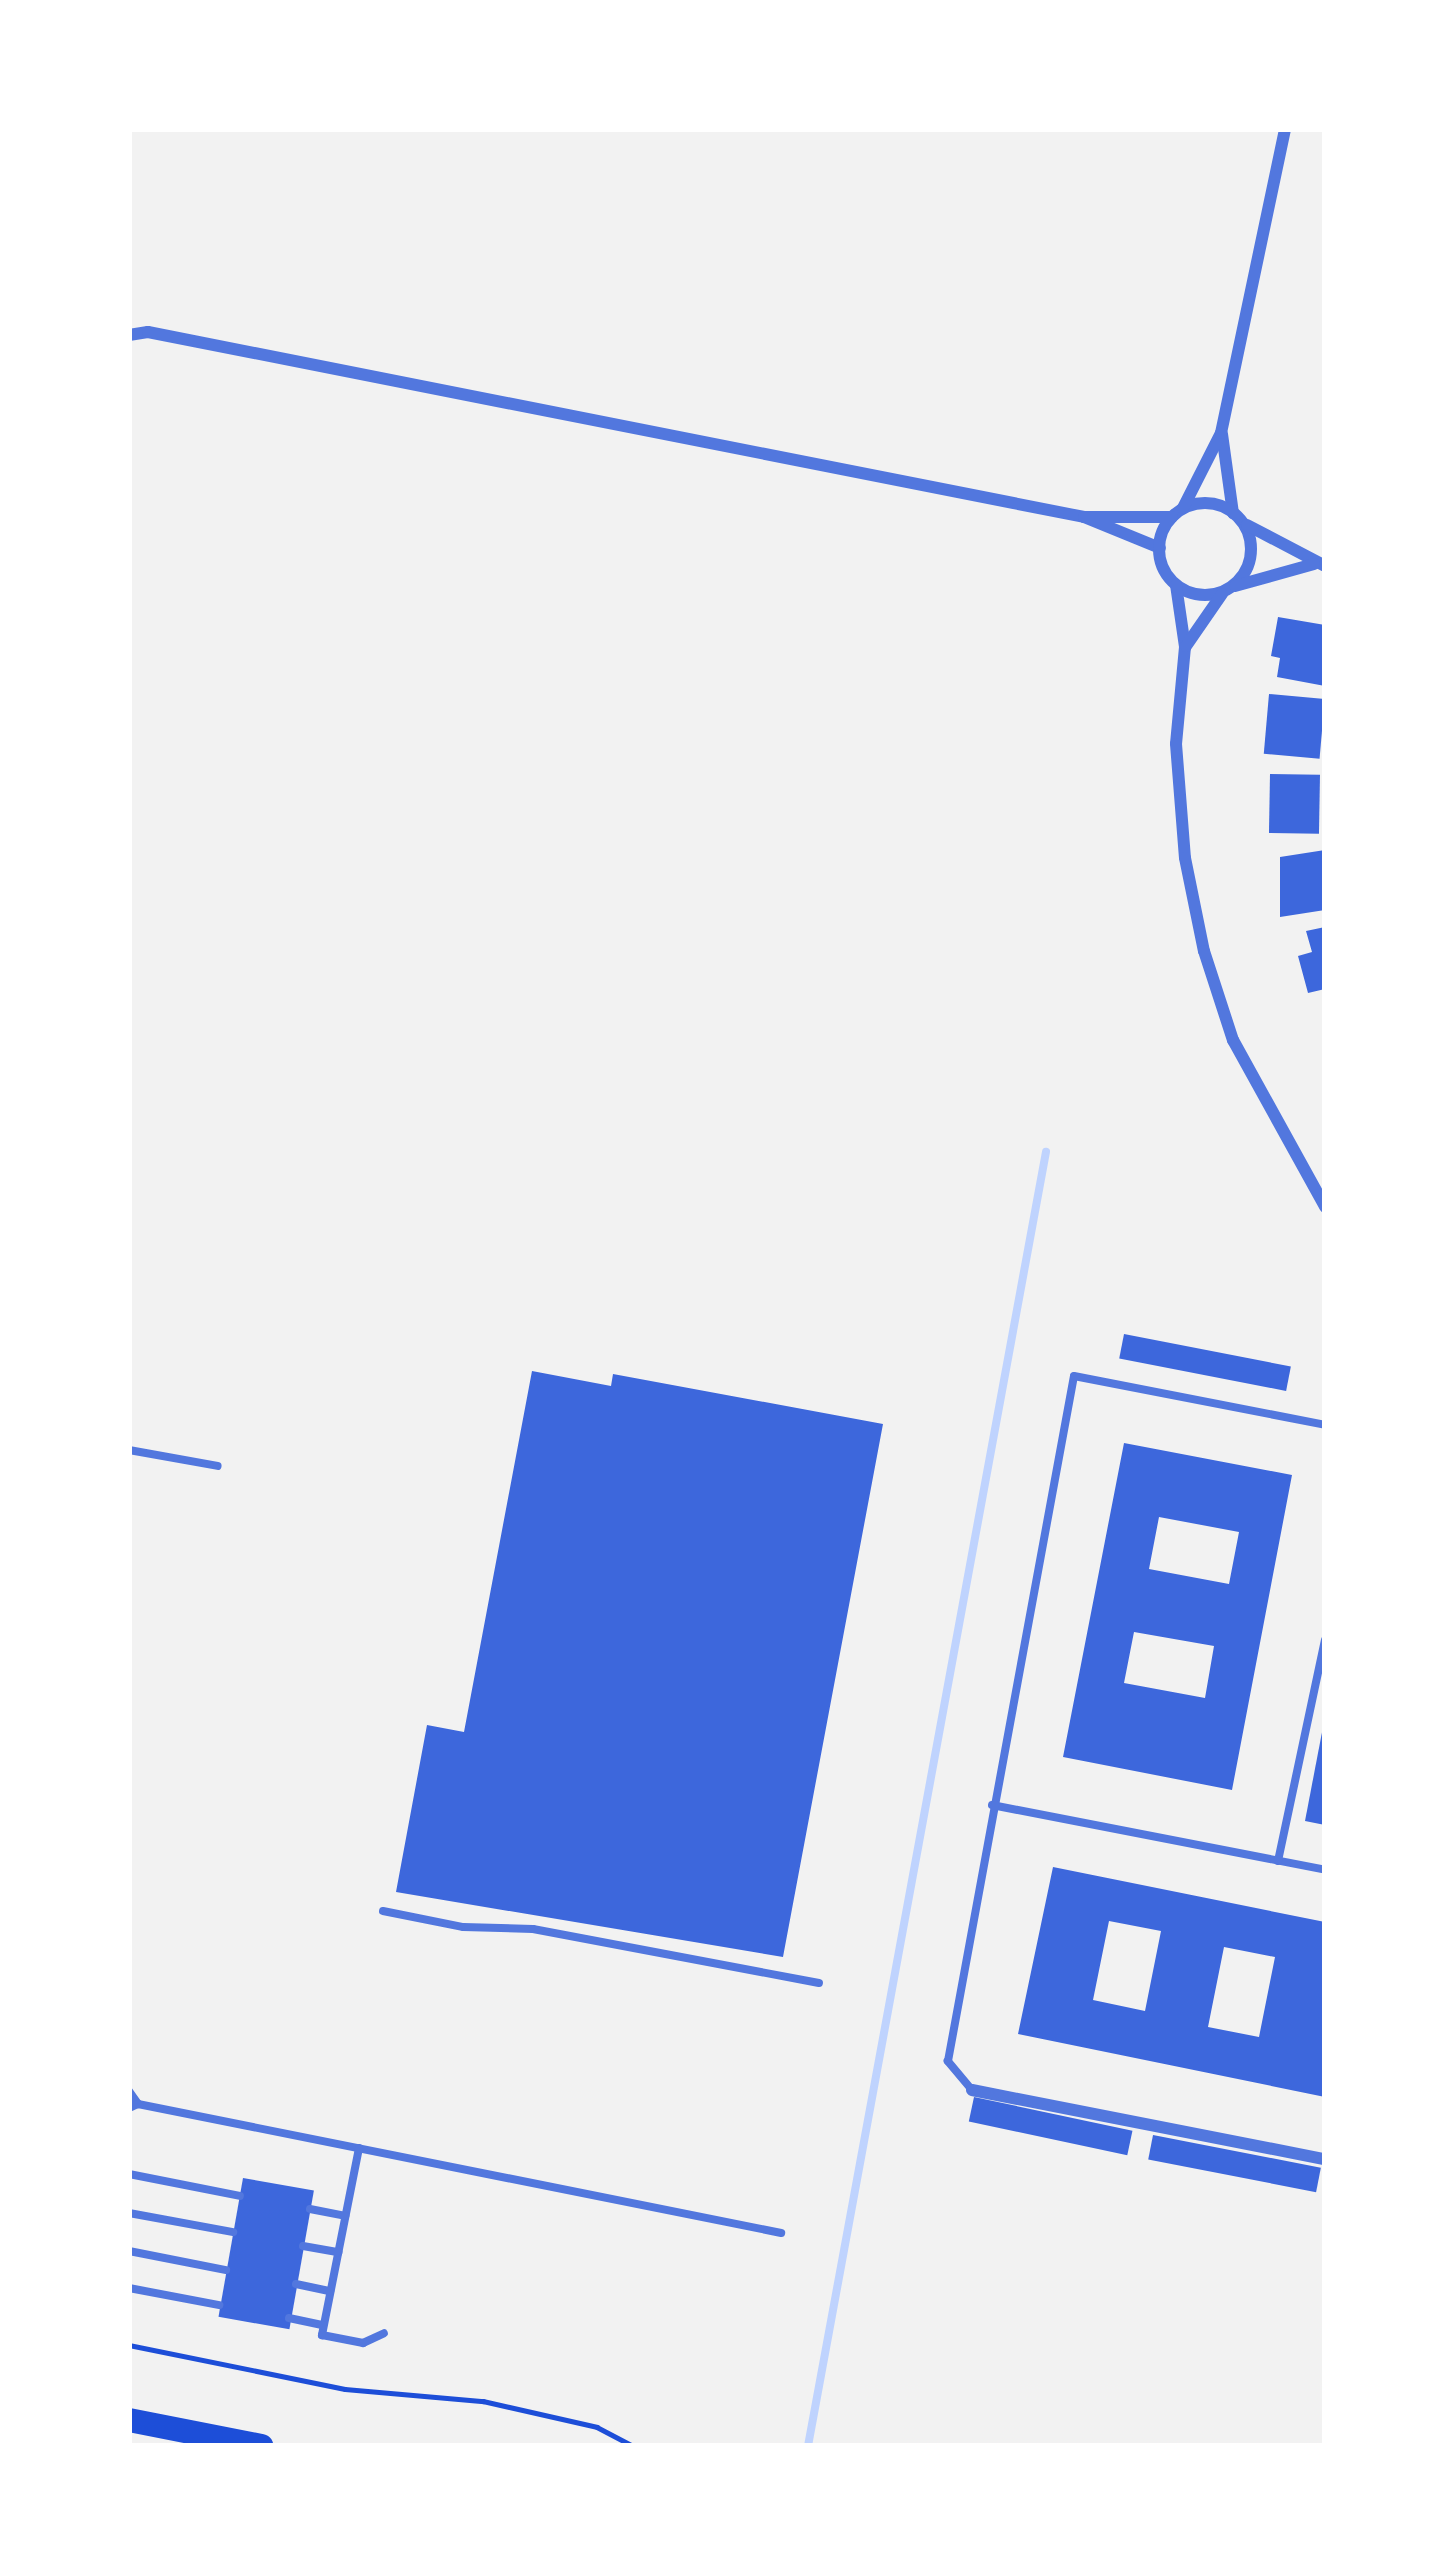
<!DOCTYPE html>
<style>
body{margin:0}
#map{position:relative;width:1454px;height:2575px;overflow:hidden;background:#f2f2f2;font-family:"PT Sans",sans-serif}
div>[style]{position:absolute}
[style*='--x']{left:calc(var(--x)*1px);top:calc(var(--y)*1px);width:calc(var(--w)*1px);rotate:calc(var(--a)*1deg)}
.stream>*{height:8px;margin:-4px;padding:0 4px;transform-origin:4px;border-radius:4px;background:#bfd3fe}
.building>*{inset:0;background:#3d67dc;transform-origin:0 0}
.path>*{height:4.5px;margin:-2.25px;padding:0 2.25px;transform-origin:2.25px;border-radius:2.25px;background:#1d4ed8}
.service>*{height:8px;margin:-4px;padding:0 4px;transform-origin:4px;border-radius:4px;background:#5277de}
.minor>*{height:12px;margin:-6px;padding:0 6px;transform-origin:6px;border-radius:6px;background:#5277de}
.minor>.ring{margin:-6px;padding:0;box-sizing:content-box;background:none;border:12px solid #5277de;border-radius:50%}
.trunk>*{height:24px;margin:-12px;padding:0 12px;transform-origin:12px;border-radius:12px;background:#1d4ed8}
span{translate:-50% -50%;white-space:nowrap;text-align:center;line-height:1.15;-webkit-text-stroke:10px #fff;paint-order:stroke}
.frame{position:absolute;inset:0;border:132px solid #fff;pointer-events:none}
</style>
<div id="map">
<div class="stream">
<i style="--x:808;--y:2446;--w:1316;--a:-79.58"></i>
</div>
<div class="building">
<i style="clip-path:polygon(1278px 617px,1325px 625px,1325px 686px,1277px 677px,1280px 658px,1271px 656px)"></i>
<i style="left:1269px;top:694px;width:56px;height:60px;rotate:5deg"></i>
<i style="left:1270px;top:774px;width:50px;height:59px;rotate:1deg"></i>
<i style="clip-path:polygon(1325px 850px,1325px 910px,1280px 917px,1280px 857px)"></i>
<i style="clip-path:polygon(1325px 927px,1325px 989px,1308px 993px,1298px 956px,1312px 952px,1306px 931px)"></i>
<i style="left:1124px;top:1334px;width:170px;height:25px;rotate:11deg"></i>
<i style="clip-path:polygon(532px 1371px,611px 1386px,613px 1374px,883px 1424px,783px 1957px,396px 1892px,427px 1725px,464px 1732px)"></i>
<i style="clip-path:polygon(evenodd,1124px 1443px,1292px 1475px,1232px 1790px,1063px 1757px,1124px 1443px,1159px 1517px,1239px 1532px,1229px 1584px,1149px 1569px,1159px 1517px,1124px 1443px,1134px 1632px,1214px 1646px,1205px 1698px,1124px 1683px,1134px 1632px)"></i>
<i style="clip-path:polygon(1323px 1727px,1325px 1727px,1325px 1825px,1305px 1821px)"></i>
<i style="clip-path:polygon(evenodd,1053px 1867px,1325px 1922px,1325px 2097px,1018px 2034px,1053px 1867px,1109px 1921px,1161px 1931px,1145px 2011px,1093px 2000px,1109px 1921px,1053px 1867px,1224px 1947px,1275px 1957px,1259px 2037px,1208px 2027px,1224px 1947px)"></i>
<i style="left:974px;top:2097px;width:162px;height:25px;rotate:12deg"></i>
<i style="left:1153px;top:2135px;width:171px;height:25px;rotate:11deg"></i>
<i style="left:243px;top:2178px;width:72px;height:141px;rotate:10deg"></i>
</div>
<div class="path">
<i style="--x:129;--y:2345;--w:220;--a:11.5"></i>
<i style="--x:345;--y:2389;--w:139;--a:5"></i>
<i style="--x:483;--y:2401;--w:117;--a:12.8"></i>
<i style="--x:597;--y:2427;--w:41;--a:27.8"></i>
</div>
<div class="service">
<i style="--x:129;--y:1450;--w:90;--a:10.2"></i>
<i style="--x:992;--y:1805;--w:339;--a:11"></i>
<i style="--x:1278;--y:1861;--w:226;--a:-78"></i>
<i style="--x:383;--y:1911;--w:82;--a:11.3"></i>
<i style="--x:463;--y:1927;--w:70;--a:1.6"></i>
<i style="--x:533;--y:1929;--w:291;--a:10.7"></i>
<i style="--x:972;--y:2090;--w:38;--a:-130"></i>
<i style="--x:948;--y:2061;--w:696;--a:-79.58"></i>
<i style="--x:1074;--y:1376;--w:256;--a:11"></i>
<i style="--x:129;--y:2091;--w:16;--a:55"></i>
<i style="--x:129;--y:2108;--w:10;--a:-24"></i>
<i style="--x:138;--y:2104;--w:656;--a:11.34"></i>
<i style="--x:359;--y:2148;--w:191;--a:101.2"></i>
<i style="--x:322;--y:2335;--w:42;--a:11"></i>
<i style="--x:363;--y:2343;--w:23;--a:-25"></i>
<i style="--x:129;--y:2174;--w:113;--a:11.2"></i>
<i style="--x:310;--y:2209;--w:36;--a:11"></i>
<i style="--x:129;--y:2213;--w:106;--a:10.4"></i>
<i style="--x:303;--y:2246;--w:36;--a:10"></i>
<i style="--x:129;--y:2251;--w:99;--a:11.1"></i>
<i style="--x:296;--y:2284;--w:35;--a:12"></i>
<i style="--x:129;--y:2288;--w:92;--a:10.7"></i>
<i style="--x:289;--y:2318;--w:35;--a:12"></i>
</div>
<div class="minor">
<i style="--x:129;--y:335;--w:19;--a:-9"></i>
<i style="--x:148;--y:332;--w:954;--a:11.18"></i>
<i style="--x:1084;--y:517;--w:82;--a:22.2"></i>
<i style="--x:1222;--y:434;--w:80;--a:82.1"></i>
<i class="ring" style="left:1159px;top:503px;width:80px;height:80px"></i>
<i style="--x:1183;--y:508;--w:84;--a:-63.1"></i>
<i style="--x:1221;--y:433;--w:311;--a:-78.1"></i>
<i style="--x:1084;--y:517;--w:88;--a:0"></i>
<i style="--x:1247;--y:525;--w:88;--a:27.7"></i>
<i style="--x:1176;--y:585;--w:63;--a:81.7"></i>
<i style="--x:1185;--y:647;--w:97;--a:95.3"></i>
<i style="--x:1176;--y:744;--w:114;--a:85.5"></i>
<i style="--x:1185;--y:858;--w:95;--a:78.5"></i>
<i style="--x:1204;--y:951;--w:94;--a:72"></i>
<i style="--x:1233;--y:1040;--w:191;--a:61.1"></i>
<i style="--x:1235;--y:586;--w:82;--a:-15.6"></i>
<i style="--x:1186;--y:646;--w:63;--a:-55.3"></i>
<i style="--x:972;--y:2090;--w:360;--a:11.1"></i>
</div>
<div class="trunk">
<i style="--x:129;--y:2420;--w:135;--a:11.1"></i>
</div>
<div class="frame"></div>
</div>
